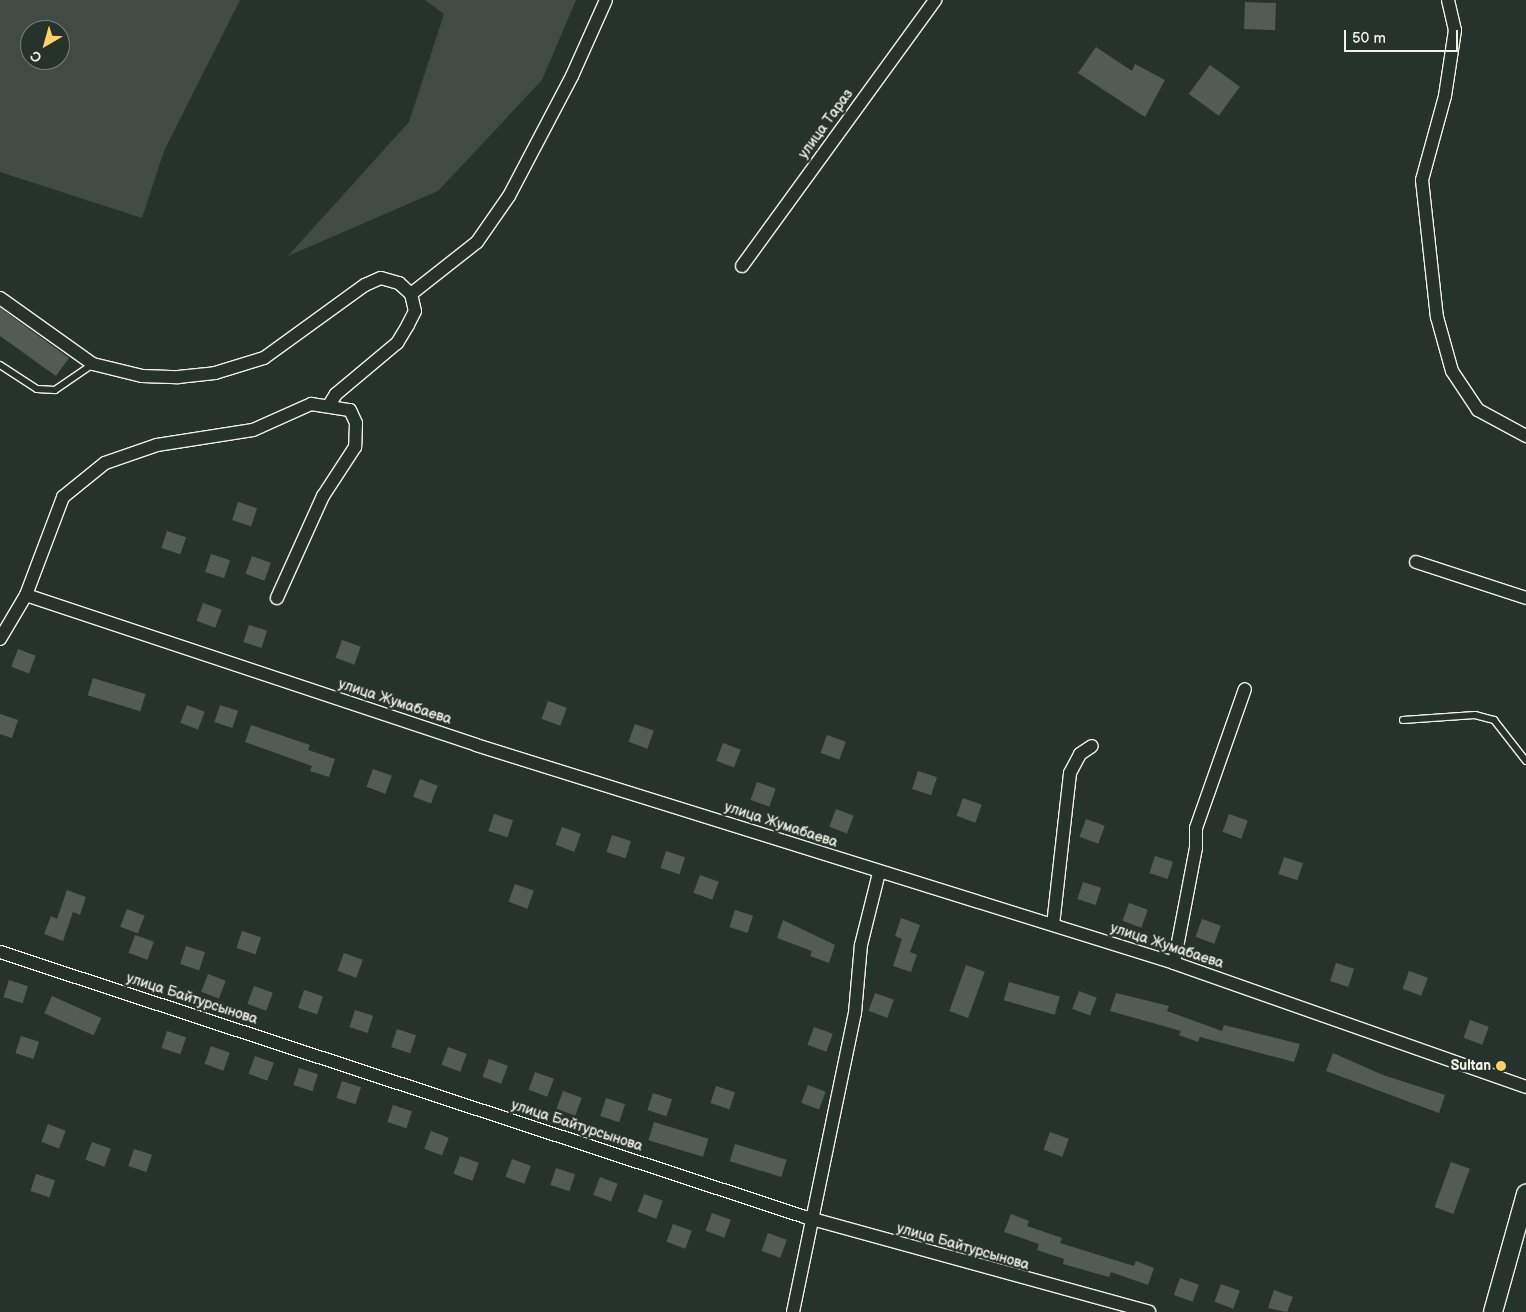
<!DOCTYPE html>
<meta charset="utf-8">
<style>
body{margin:0}
#map{position:relative;width:1526px;height:1312px;overflow:hidden;background:#26332d;font-family:"Balsamiq Sans",sans-serif}
div>[style]{position:absolute}
[style*='--x']{left:calc(var(--x)*1px);top:calc(var(--y)*1px);width:calc(var(--w)*1px);rotate:calc(var(--a)*1deg)}
.green>*{inset:0;background:#414b45}
.building>*{inset:0;background:#525c55;transform-origin:0 0}
.roads{filter:drop-shadow(1px 0 #f4f1e8) drop-shadow(-1px 0 #f4f1e8) drop-shadow(0 1px #f4f1e8) drop-shadow(0 -1px #f4f1e8)}
.lane>*{height:6px;margin:-3px;padding:0 3px;transform-origin:3px;border-radius:3px;background:#26332d}
.street>*{height:12px;margin:-6px;padding:0 6px;transform-origin:6px;border-radius:6px;background:#26332d}
.secondary>*{height:18px;margin:-9px;padding:0 9px;transform-origin:9px;border-radius:9px;background:#26332d}
.dots>*{width:14px;height:14px;translate:-50% -50%;box-sizing:border-box;border:2px solid #26332d;border-radius:50%}
span{translate:-50% -50%;white-space:nowrap;text-align:center;line-height:1.15;-webkit-text-stroke:5px #26332d;paint-order:stroke}
.street-label{font-size:14px;color:#f4f1e8}
.poi-label{font-size:14px;color:#f4f1e8;font-weight:700}
.right{translate:-100% -50%;text-align:right}
.north{position:absolute;left:20px;top:20px;width:50px;height:50px;box-sizing:border-box;background:#26332d;border:1px solid #787f78;border-radius:50%;rotate:218deg;font-size:14px;font-weight:700;line-height:20px;text-align:center;color:#f4f1e8}
.north::after{content:'';display:block;margin:auto;width:18px;height:22px;background:#ffd166;clip-path:polygon(50% 0,100% 100%,50% 72%,0 100%)}
.scale{position:absolute;left:1344px;top:30px;width:114px;height:22px;box-sizing:border-box;border:2px solid #f4f1e8;border-top:0;padding-left:6px;font-size:15px;line-height:18px;white-space:nowrap;color:#f4f1e8;-webkit-text-stroke:4px #26332d;paint-order:stroke}
</style>
<div id="map">
<div class="green">
<i style="clip-path:polygon(evenodd,0 0,240px 0,164px 151px,142px 218px,0 172px,0 0,30px 30px,60px 30px,60px 60px,30px 60px,30px 30px)"></i>
<i style="clip-path:polygon(425px 0,576px 0,542px 80px,438px 191px,288px 256px,409px 122px,444px 14px)"></i>
</div>
<div class="building">
<i style="left:1245px;top:2px;width:31px;height:27px;rotate:2deg"></i>
<i style="clip-path:polygon(1096px 47px,1132px 71px,1135px 64px,1165px 80px,1145px 117px,1078px 73px)"></i>
<i style="left:1210px;top:65px;width:37px;height:36px;rotate:36deg"></i>
<i style="clip-path:polygon(0 308px,69px 358px,56px 376px,0 336px)"></i>
<i style="left:238px;top:502px;width:20px;height:19px;rotate:18deg"></i>
<i style="left:167px;top:531px;width:20px;height:18px;rotate:18deg"></i>
<i style="left:211px;top:554px;width:20px;height:19px;rotate:18deg"></i>
<i style="left:252px;top:556px;width:20px;height:19px;rotate:20deg"></i>
<i style="left:203px;top:603px;width:20px;height:19px;rotate:20deg"></i>
<i style="left:249px;top:625px;width:19px;height:18px;rotate:18deg"></i>
<i style="left:342px;top:640px;width:20px;height:19px;rotate:20deg"></i>
<i style="left:18px;top:649px;width:19px;height:19px;rotate:21deg"></i>
<i style="left:93px;top:678px;width:55px;height:18px;rotate:17deg"></i>
<i style="left:548px;top:701px;width:20px;height:19px;rotate:20deg"></i>
<i style="left:187px;top:705px;width:19px;height:19px;rotate:21deg"></i>
<i style="left:220px;top:705px;width:19px;height:18px;rotate:18deg"></i>
<i style="clip-path:polygon(0 714px,18px 720px,12px 738px,0 734px)"></i>
<i style="left:635px;top:724px;width:20px;height:19px;rotate:20deg"></i>
<i style="clip-path:polygon(251px 725px,310px 745px,308px 750px,335px 759px,329px 777px,310px 771px,312px 766px,245px 742px)"></i>
<i style="left:827px;top:735px;width:20px;height:19px;rotate:20deg"></i>
<i style="left:723px;top:743px;width:19px;height:19px;rotate:21deg"></i>
<i style="left:373px;top:769px;width:20px;height:19px;rotate:20deg"></i>
<i style="left:918px;top:771px;width:20px;height:19px;rotate:18deg"></i>
<i style="left:420px;top:779px;width:19px;height:19px;rotate:21deg"></i>
<i style="left:757px;top:782px;width:20px;height:19px;rotate:20deg"></i>
<i style="left:963px;top:798px;width:20px;height:19px;rotate:20deg"></i>
<i style="left:836px;top:809px;width:19px;height:19px;rotate:21deg"></i>
<i style="left:494px;top:814px;width:20px;height:18px;rotate:18deg"></i>
<i style="left:1229px;top:814px;width:20px;height:19px;rotate:20deg"></i>
<i style="left:1086px;top:819px;width:20px;height:19px;rotate:20deg"></i>
<i style="left:562px;top:827px;width:20px;height:19px;rotate:20deg"></i>
<i style="left:612px;top:835px;width:20px;height:18px;rotate:18deg"></i>
<i style="left:666px;top:851px;width:20px;height:18px;rotate:18deg"></i>
<i style="left:1155px;top:856px;width:19px;height:18px;rotate:18deg"></i>
<i style="left:1284px;top:857px;width:20px;height:18px;rotate:18deg"></i>
<i style="left:700px;top:875px;width:20px;height:19px;rotate:20deg"></i>
<i style="left:1083px;top:882px;width:19px;height:18px;rotate:18deg"></i>
<i style="left:515px;top:884px;width:20px;height:19px;rotate:20deg"></i>
<i style="clip-path:polygon(67px 890px,86px 897px,80px 915px,73px 912px,63px 941px,44px 934px,51px 916px,57px 919px)"></i>
<i style="left:1129px;top:903px;width:20px;height:19px;rotate:20deg"></i>
<i style="left:127px;top:909px;width:19px;height:19px;rotate:21deg"></i>
<i style="left:735px;top:910px;width:19px;height:18px;rotate:18deg"></i>
<i style="clip-path:polygon(901px 918px,920px 925px,910px 952px,917px 955px,911px 972px,893px 966px,902px 939px,895px 936px)"></i>
<i style="left:1202px;top:919px;width:20px;height:19px;rotate:20deg"></i>
<i style="clip-path:polygon(783px 920px,835px 945px,829px 963px,810px 956px,812px 951px,777px 938px)"></i>
<i style="left:242px;top:931px;width:20px;height:18px;rotate:18deg"></i>
<i style="left:135px;top:935px;width:20px;height:19px;rotate:20deg"></i>
<i style="left:186px;top:946px;width:20px;height:19px;rotate:18deg"></i>
<i style="left:344px;top:953px;width:20px;height:19px;rotate:20deg"></i>
<i style="left:1336px;top:963px;width:19px;height:19px;rotate:18deg"></i>
<i style="left:966px;top:965px;width:20px;height:49px;rotate:20deg"></i>
<i style="left:1409px;top:971px;width:20px;height:19px;rotate:20deg"></i>
<i style="left:208px;top:974px;width:19px;height:19px;rotate:21deg"></i>
<i style="left:9px;top:980px;width:20px;height:18px;rotate:18deg"></i>
<i style="left:1009px;top:982px;width:53px;height:19px;rotate:16deg"></i>
<i style="left:254px;top:986px;width:20px;height:19px;rotate:20deg"></i>
<i style="left:304px;top:990px;width:20px;height:19px;rotate:18deg"></i>
<i style="left:1079px;top:991px;width:19px;height:19px;rotate:21deg"></i>
<i style="left:875px;top:993px;width:20px;height:19px;rotate:20deg"></i>
<i style="clip-path:polygon(1116px 993px,1169px 1006px,1167px 1011px,1222px 1031px,1224px 1025px,1300px 1044px,1294px 1062px,1200px 1037px,1198px 1042px,1179px 1035px,1181px 1031px,1110px 1011px)"></i>
<i style="left:52px;top:996px;width:54px;height:19px;rotate:24deg"></i>
<i style="left:355px;top:1010px;width:19px;height:18px;rotate:18deg"></i>
<i style="left:1470px;top:1020px;width:20px;height:19px;rotate:20deg"></i>
<i style="left:814px;top:1027px;width:20px;height:19px;rotate:20deg"></i>
<i style="left:397px;top:1029px;width:20px;height:19px;rotate:18deg"></i>
<i style="left:167px;top:1031px;width:20px;height:18px;rotate:18deg"></i>
<i style="left:21px;top:1036px;width:19px;height:18px;rotate:18deg"></i>
<i style="left:211px;top:1046px;width:20px;height:19px;rotate:20deg"></i>
<i style="left:448px;top:1047px;width:20px;height:19px;rotate:20deg"></i>
<i style="clip-path:polygon(1333px 1053px,1383px 1075px,1445px 1095px,1439px 1113px,1326px 1071px)"></i>
<i style="left:255px;top:1056px;width:20px;height:19px;rotate:20deg"></i>
<i style="left:489px;top:1059px;width:20px;height:19px;rotate:20deg"></i>
<i style="left:299px;top:1068px;width:20px;height:18px;rotate:18deg"></i>
<i style="left:535px;top:1072px;width:20px;height:19px;rotate:20deg"></i>
<i style="left:342px;top:1081px;width:20px;height:18px;rotate:18deg"></i>
<i style="left:808px;top:1085px;width:19px;height:19px;rotate:21deg"></i>
<i style="left:716px;top:1086px;width:20px;height:18px;rotate:18deg"></i>
<i style="left:563px;top:1091px;width:20px;height:19px;rotate:20deg"></i>
<i style="left:653px;top:1093px;width:20px;height:18px;rotate:18deg"></i>
<i style="left:606px;top:1098px;width:20px;height:19px;rotate:18deg"></i>
<i style="left:393px;top:1105px;width:20px;height:18px;rotate:18deg"></i>
<i style="left:654px;top:1122px;width:57px;height:19px;rotate:17deg"></i>
<i style="left:48px;top:1124px;width:19px;height:19px;rotate:21deg"></i>
<i style="left:431px;top:1131px;width:19px;height:19px;rotate:21deg"></i>
<i style="left:1050px;top:1132px;width:20px;height:19px;rotate:20deg"></i>
<i style="left:92px;top:1142px;width:20px;height:19px;rotate:20deg"></i>
<i style="left:735px;top:1144px;width:54px;height:18px;rotate:17deg"></i>
<i style="left:134px;top:1149px;width:19px;height:18px;rotate:18deg"></i>
<i style="left:460px;top:1156px;width:20px;height:19px;rotate:20deg"></i>
<i style="left:512px;top:1159px;width:20px;height:19px;rotate:20deg"></i>
<i style="left:1451px;top:1162px;width:20px;height:48px;rotate:20deg"></i>
<i style="left:556px;top:1168px;width:20px;height:18px;rotate:18deg"></i>
<i style="left:36px;top:1174px;width:20px;height:18px;rotate:18deg"></i>
<i style="left:600px;top:1177px;width:19px;height:19px;rotate:21deg"></i>
<i style="left:644px;top:1194px;width:20px;height:19px;rotate:20deg"></i>
<i style="left:712px;top:1213px;width:20px;height:19px;rotate:20deg"></i>
<i style="clip-path:polygon(1011px 1214px,1029px 1221px,1027px 1226px,1062px 1238px,1060px 1243px,1134px 1266px,1136px 1261px,1154px 1268px,1148px 1285px,1111px 1272px,1109px 1277px,1063px 1264px,1064px 1259px,1037px 1250px,1039px 1244px,1004px 1232px)"></i>
<i style="left:673px;top:1224px;width:20px;height:19px;rotate:20deg"></i>
<i style="left:768px;top:1233px;width:20px;height:19px;rotate:20deg"></i>
<i style="left:1180px;top:1278px;width:20px;height:18px;rotate:20deg"></i>
<i style="left:1221px;top:1284px;width:20px;height:19px;rotate:20deg"></i>
<i style="clip-path:polygon(1274px 1290px,1293px 1297px,1287px 1312px,1268px 1308px)"></i>
</div>
<div class="roads">
<div class="lane">
<i style="--x:0;--y:365;--w:44;--a:33"></i>
<i style="--x:37;--y:389;--w:18;--a:3"></i>
<i style="--x:55;--y:390;--w:46;--a:-34.4"></i>
<i style="--x:1403;--y:720;--w:72;--a:-4"></i>
<i style="--x:1475;--y:715;--w:20;--a:15"></i>
<i style="--x:1494;--y:720;--w:52;--a:52"></i>
</div>
<div class="street">
<i style="--x:1448;--y:0;--w:31;--a:77"></i>
<i style="--x:1455;--y:30;--w:67;--a:98.6"></i>
<i style="--x:1445;--y:96;--w:87;--a:105.3"></i>
<i style="--x:1422;--y:180;--w:138;--a:83.8"></i>
<i style="--x:1437;--y:317;--w:56;--a:74.5"></i>
<i style="--x:1452;--y:371;--w:47;--a:56.3"></i>
<i style="--x:1478;--y:410;--w:55;--a:28.4"></i>
<i style="--x:742;--y:266;--w:329;--a:-54"></i>
<i style="--x:411;--y:294;--w:84;--a:-38.2"></i>
<i style="--x:477;--y:242;--w:56;--a:-55.2"></i>
<i style="--x:509;--y:196;--w:136;--a:-62.3"></i>
<i style="--x:572;--y:76;--w:83;--a:-65.9"></i>
<i style="--x:0;--y:298;--w:114;--a:35.4"></i>
<i style="--x:93;--y:364;--w:50;--a:13.8"></i>
<i style="--x:142;--y:376;--w:36;--a:2"></i>
<i style="--x:178;--y:377;--w:37;--a:-6"></i>
<i style="--x:215;--y:373;--w:51;--a:-17"></i>
<i style="--x:264;--y:358;--w:125;--a:-35.9"></i>
<i style="--x:365;--y:285;--w:17;--a:-24"></i>
<i style="--x:381;--y:278;--w:19;--a:16"></i>
<i style="--x:399;--y:283;--w:16;--a:43"></i>
<i style="--x:411;--y:294;--w:17;--a:77"></i>
<i style="--x:415;--y:311;--w:16;--a:117"></i>
<i style="--x:408;--y:325;--w:21;--a:121"></i>
<i style="--x:397;--y:343;--w:80;--a:140.1"></i>
<i style="--x:336;--y:394;--w:13;--a:122"></i>
<i style="--x:1416;--y:562;--w:116;--a:18.1"></i>
<i style="--x:26;--y:595;--w:474;--a:18.4"></i>
<i style="--x:476;--y:745;--w:731;--a:17.34"></i>
<i style="--x:1174;--y:963;--w:373;--a:19.4"></i>
<i style="--x:0;--y:639;--w:51;--a:-59.4"></i>
<i style="--x:26;--y:595;--w:105;--a:-69.3"></i>
<i style="--x:63;--y:497;--w:54;--a:-39"></i>
<i style="--x:105;--y:463;--w:55;--a:-19.1"></i>
<i style="--x:157;--y:445;--w:97;--a:-8.9"></i>
<i style="--x:253;--y:430;--w:64;--a:-24.1"></i>
<i style="--x:311;--y:404;--w:39;--a:9"></i>
<i style="--x:350;--y:410;--w:14;--a:65"></i>
<i style="--x:356;--y:423;--w:24;--a:92"></i>
<i style="--x:355;--y:447;--w:59;--a:123.1"></i>
<i style="--x:323;--y:496;--w:112;--a:114.3"></i>
<i style="--x:1053;--y:925;--w:153;--a:-83.6"></i>
<i style="--x:1070;--y:773;--w:21;--a:-62"></i>
<i style="--x:1080;--y:754;--w:14;--a:-34"></i>
<i style="--x:0;--y:952;--w:847;--a:18.22"></i>
<i style="--x:805;--y:1217;--w:357;--a:15.4"></i>
<i style="--x:1174;--y:963;--w:117;--a:-79.2"></i>
<i style="--x:1196;--y:848;--w:20;--a:-90"></i>
<i style="--x:1196;--y:828;--w:147;--a:-70.6"></i>
<i style="--x:793;--y:1312;--w:305;--a:-78.3"></i>
<i style="--x:855;--y:1013;--w:68;--a:-85"></i>
<i style="--x:861;--y:945;--w:74;--a:-76"></i>
</div>
<div class="secondary">
<i style="--x:1493;--y:1312;--w:123;--a:-74.4"></i>
</div>
</div>
<div class="dots">
<i style="left:1501px;top:1066px;background:#ffd166"></i>
</div>
<div class="street-label">
<span style="left:826px;top:124px;rotate:-54deg">улица Тараз</span>
<span style="left:395px;top:702px;rotate:18deg">улица Жумабаева</span>
<span style="left:781px;top:825px;rotate:18deg">улица Жумабаева</span>
<span style="left:1167px;top:946px;rotate:18deg">улица Жумабаева</span>
<span style="left:192px;top:999px;rotate:18deg">улица Байтурсынова</span>
<span style="left:577px;top:1126px;rotate:18deg">улица Байтурсынова</span>
<span style="left:963px;top:1247px;rotate:16deg">улица Байтурсынова</span>
</div>
<div class="poi-label">
<span class="right" style="left:1491px;top:1066px">Sultan</span>
</div>
<div class="north">С</div>
<div class="scale">50 m</div>
</div>
